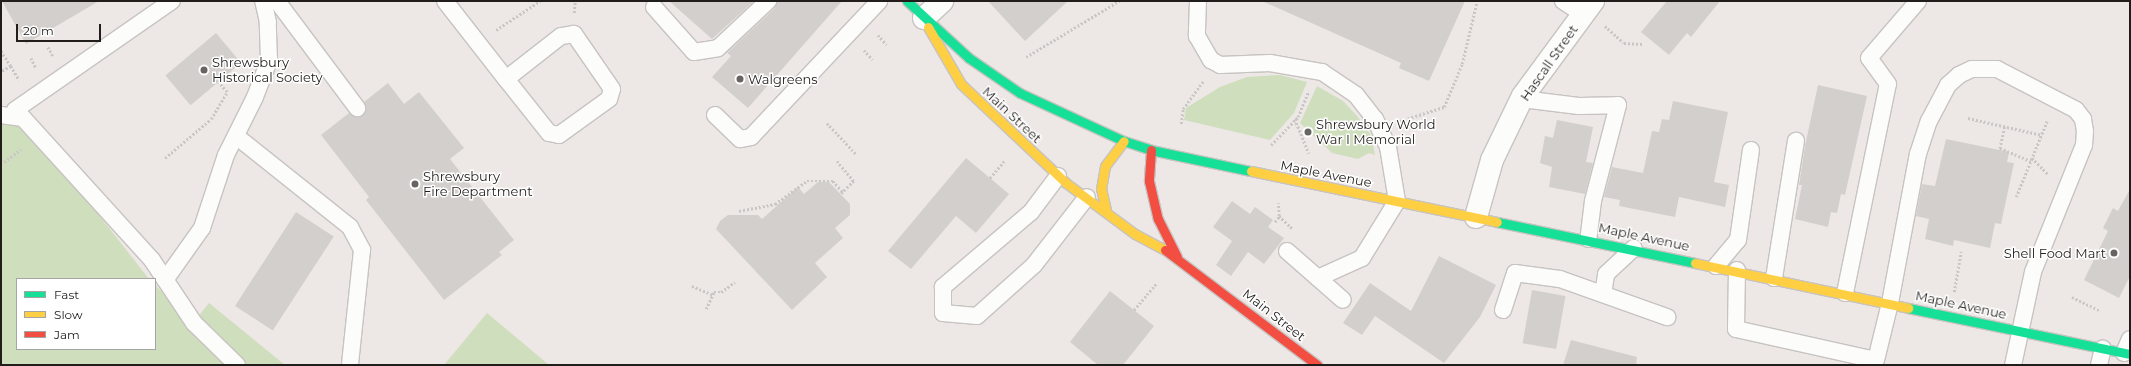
<!DOCTYPE html>
<style>
body{margin:0}
#map{position:relative;width:2131px;height:366px;overflow:hidden;background:#ede8e6;font-family:Montserrat,sans-serif}
div>[style]{position:absolute}
[style*='--x']{left:calc(var(--x)*1px);top:calc(var(--y)*1px);width:calc(var(--w)*1px);rotate:calc(var(--a)*1deg)}
.green>*{inset:0;background:#cfdebd}
.building>*{inset:0;background:#d3cfcd;transform-origin:0 0}
.path>*{height:2.5px;margin-top:-1.25px;transform-origin:0;background:repeating-linear-gradient(90deg,#c9c7c5 0 2px,transparent 0 4px)}
.roads{filter:drop-shadow(1px 0 #c7c3c1) drop-shadow(-1px 0 #c7c3c1) drop-shadow(0 1px #c7c3c1) drop-shadow(0 -1px #c7c3c1)}
.lane>*{height:16px;margin:-8px;padding:0 8px;transform-origin:8px;border-radius:8px;background:#fcfcfb}
.street>*{height:22px;margin:-11px;padding:0 11px;transform-origin:11px;border-radius:11px;background:#fcfcfb}
.fast>*{height:9px;margin:-4.5px;padding:0 4.5px;transform-origin:4.5px;border-radius:4.5px;background:#16e098}
.slow>*{height:9px;margin:-4.5px;padding:0 4.5px;transform-origin:4.5px;border-radius:4.5px;background:#ffcf43}
.jam>*{height:9px;margin:-4.5px;padding:0 4.5px;transform-origin:4.5px;border-radius:4.5px;background:#f24e42}
.dots>*{width:11px;height:11px;translate:-50% -50%;box-sizing:border-box;border:2px solid #fff;border-radius:50%}
span{translate:-50% -50%;white-space:nowrap;text-align:center;line-height:1.15;-webkit-text-stroke:3px #fff;paint-order:stroke}
.poi-label{font-size:13px;color:#201d1b}
.left{translate:0 -50%;text-align:left}
.right{translate:-100% -50%;text-align:right}
.street-label{font-size:13px;color:#201d1b}
.frame{position:absolute;inset:0;border:2px solid #201d1b;pointer-events:none}
.legend{position:absolute;left:16px;top:278px;width:140px;height:72px;box-sizing:border-box;background:#fff;border:1px solid #a6a5a4;margin:0;padding:5px 7px;list-style:none;font-size:12px;color:#201d1b}
.legend li{display:flex;align-items:center;gap:8px;height:20px}
.legend b{width:20px;border:1px solid #a6a5a4}
.scale{position:absolute;left:16px;top:24px;width:85px;height:18px;box-sizing:border-box;border:2px solid #201d1b;border-top:0;padding-left:5px;font-size:12px;line-height:14px;white-space:nowrap;color:#201d1b;-webkit-text-stroke:3px #fff;paint-order:stroke}
</style>
<div id="map">
<div class="green">
<i style="clip-path:polygon(1280px 75px,1307px 82px,1294px 113px,1270px 140px,1184px 120px,1186px 108px,1220px 87px,1247px 77px)"></i>
<i style="clip-path:polygon(1317px 86px,1343px 101px,1357px 116px,1371px 135px,1375px 155px,1369px 153px,1358px 159px,1332px 153px,1300px 123px)"></i>
<i style="clip-path:polygon(1px 115px,23px 118px,149px 279px,17px 279px,17px 349px,155px 349px,155px 285px,194px 322px,209px 303px,285px 365px,1px 365px)"></i>
<i style="clip-path:polygon(487px 313px,549px 365px,444px 365px)"></i>
</div>
<div class="building">
<i style="clip-path:polygon(2px 1px,99px 1px,26px 44px)"></i>
<i style="clip-path:polygon(669px 1px,754px 1px,712px 39px)"></i>
<i style="clip-path:polygon(777px 1px,842px 1px,748px 108px,712px 77px,731px 56px,727px 53px,775px 8px)"></i>
<i style="clip-path:polygon(988px 1px,1068px 1px,1025px 41px)"></i>
<i style="clip-path:polygon(1262px 1px,1465px 1px,1429px 81px,1399px 68px,1401px 63px)"></i>
<i style="clip-path:polygon(1667px 1px,1720px 1px,1691px 37px,1687px 33px,1669px 55px,1641px 32px)"></i>
<i style="left:216px;top:33px;width:39px;height:66px;rotate:50deg"></i>
<i style="clip-path:polygon(388px 83px,404px 104px,419px 92px,464px 148px,450px 159px,514px 240px,499px 252px,502px 255px,444px 300px,366px 200px,369px 197px,321px 135px,349px 113px,358px 117px,363px 115px,366px 107px,364px 102px)"></i>
<i style="clip-path:polygon(1818px 85px,1867px 96px,1845px 195px,1841px 194px,1837px 213px,1831px 212px,1828px 227px,1795px 219px,1802px 185px,1799px 185px,1805px 146px)"></i>
<i style="clip-path:polygon(1673px 101px,1728px 112px,1714px 182px,1729px 185px,1725px 207px,1679px 197px,1675px 217px,1619px 206px,1620px 200px,1604px 197px,1612px 167px,1643px 173px,1652px 131px,1659px 132px,1662px 119px,1669px 120px)"></i>
<i style="clip-path:polygon(1557px 120px,1593px 127px,1586px 162px,1593px 163px,1585px 194px,1549px 187px,1552px 167px,1540px 163px,1545px 136px,1553px 138px)"></i>
<i style="clip-path:polygon(1946px 139px,2009px 152px,2007px 162px,2014px 163px,2001px 224px,1995px 223px,1990px 248px,1954px 240px,1953px 246px,1925px 239px,1929px 219px,1916px 216px,1922px 184px,1935px 186px)"></i>
<i style="clip-path:polygon(966px 158px,1009px 194px,976px 233px,956px 216px,911px 269px,888px 251px)"></i>
<i style="clip-path:polygon(818px 182px,829px 182px,850px 204px,850px 215px,835px 228px,843px 238px,815px 263px,827px 277px,792px 310px,716px 229px,720px 221px,728px 215px,758px 215px,762px 219px,798px 187px,804px 194px)"></i>
<i style="clip-path:polygon(2130px 189px,2130px 276px,2119px 298px,2084px 280px,2108px 231px,2103px 228px,2113px 208px,2118px 211px)"></i>
<i style="clip-path:polygon(1232px 201px,1250px 214px,1255px 207px,1273px 220px,1268px 227px,1284px 238px,1264px 264px,1248px 252px,1231px 276px,1216px 265px,1232px 241px,1213px 227px)"></i>
<i style="left:296px;top:212px;width:45px;height:112px;rotate:33deg"></i>
<i style="clip-path:polygon(1439px 256px,1496px 285px,1480px 317px,1444px 363px,1375px 316px,1362px 335px,1343px 323px,1370px 283px,1411px 311px)"></i>
<i style="left:1532px;top:290px;width:34px;height:54px;rotate:10deg"></i>
<i style="clip-path:polygon(1110px 291px,1154px 326px,1123px 365px,1098px 365px,1070px 342px)"></i>
<i style="clip-path:polygon(1571px 340px,1637px 357px,1636px 365px,1563px 365px)"></i>
</div>
<div class="path">
<i style="--x:574;--y:13;--w:12;--a:-85"></i>
<i style="--x:1605;--y:26;--w:25;--a:42"></i>
<i style="--x:1624;--y:43;--w:18;--a:3"></i>
<i style="--x:496;--y:30;--w:53;--a:-33.4"></i>
<i style="--x:878;--y:35;--w:13;--a:48"></i>
<i style="--x:48;--y:47;--w:10;--a:61"></i>
<i style="--x:864;--y:50;--w:13;--a:48"></i>
<i style="--x:1;--y:51;--w:18;--a:56"></i>
<i style="--x:11;--y:66;--w:12;--a:149"></i>
<i style="--x:1026;--y:57;--w:109;--a:-31.1"></i>
<i style="--x:31;--y:58;--w:11;--a:63"></i>
<i style="--x:11;--y:66;--w:16;--a:60"></i>
<i style="--x:1968;--y:118;--w:76;--a:12.9"></i>
<i style="--x:1295;--y:119;--w:37;--a:68"></i>
<i style="--x:1400;--y:121;--w:46;--a:-17.7"></i>
<i style="--x:1444;--y:107;--w:47;--a:-67.3"></i>
<i style="--x:1462;--y:64;--w:65;--a:-76.6"></i>
<i style="--x:827;--y:123;--w:42;--a:46.9"></i>
<i style="--x:1181;--y:124;--w:15;--a:-82"></i>
<i style="--x:1183;--y:109;--w:34;--a:-54"></i>
<i style="--x:2005;--y:127;--w:22;--a:103"></i>
<i style="--x:2000;--y:148;--w:34;--a:23"></i>
<i style="--x:1271;--y:145;--w:39;--a:-46"></i>
<i style="--x:1298;--y:117;--w:27;--a:-68"></i>
<i style="--x:165;--y:158;--w:60;--a:-40.3"></i>
<i style="--x:211;--y:119;--w:31;--a:-59"></i>
<i style="--x:227;--y:92;--w:13;--a:-132"></i>
<i style="--x:2032;--y:158;--w:23;--a:45"></i>
<i style="--x:837;--y:161;--w:26;--a:50"></i>
<i style="--x:854;--y:181;--w:18;--a:135"></i>
<i style="--x:4;--y:162;--w:21;--a:-37"></i>
<i style="--x:990;--y:178;--w:23;--a:-50"></i>
<i style="--x:2016;--y:197;--w:82;--a:-67.8"></i>
<i style="--x:739;--y:211;--w:37;--a:-11"></i>
<i style="--x:775;--y:204;--w:39;--a:-36"></i>
<i style="--x:807;--y:181;--w:26;--a:0"></i>
<i style="--x:833;--y:181;--w:15;--a:48"></i>
<i style="--x:1279;--y:216;--w:18;--a:43"></i>
<i style="--x:1275;--y:222;--w:7;--a:-56"></i>
<i style="--x:1279;--y:216;--w:13;--a:-94"></i>
<i style="--x:692;--y:286;--w:23;--a:23"></i>
<i style="--x:1954;--y:292;--w:41;--a:-80.1"></i>
<i style="--x:2072;--y:297;--w:32;--a:26"></i>
<i style="--x:706;--y:309;--w:19;--a:-65"></i>
<i style="--x:714;--y:292;--w:7;--a:0"></i>
<i style="--x:721;--y:292;--w:17;--a:-36"></i>
<i style="--x:1134;--y:310;--w:35;--a:-50"></i>
</div>
<div class="roads">
<div class="lane">
<i style="--x:277;--y:1;--w:134;--a:53.2"></i>
<i style="--x:445;--y:1;--w:99;--a:52"></i>
<i style="--x:506;--y:79;--w:69;--a:51.5"></i>
<i style="--x:549;--y:133;--w:10;--a:11"></i>
<i style="--x:559;--y:135;--w:62;--a:-35.8"></i>
<i style="--x:609;--y:99;--w:10;--a:-73"></i>
<i style="--x:612;--y:89;--w:67;--a:-124.6"></i>
<i style="--x:574;--y:34;--w:13;--a:171"></i>
<i style="--x:561;--y:36;--w:70;--a:142"></i>
<i style="--x:1198;--y:1;--w:35;--a:92"></i>
<i style="--x:1197;--y:36;--w:28;--a:60"></i>
<i style="--x:1211;--y:60;--w:10;--a:29"></i>
<i style="--x:1220;--y:65;--w:50;--a:-2.3"></i>
<i style="--x:1270;--y:63;--w:53;--a:9.8"></i>
<i style="--x:1322;--y:72;--w:41;--a:34.1"></i>
<i style="--x:1356;--y:95;--w:31;--a:52"></i>
<i style="--x:1375;--y:119;--w:31;--a:65"></i>
<i style="--x:1388;--y:147;--w:55;--a:80.5"></i>
<i style="--x:1397;--y:201;--w:67;--a:121.6"></i>
<i style="--x:1362;--y:258;--w:48;--a:155.6"></i>
<i style="--x:1563;--y:1;--w:24;--a:33"></i>
<i style="--x:654;--y:7;--w:60;--a:48.4"></i>
<i style="--x:694;--y:52;--w:24;--a:-9"></i>
<i style="--x:718;--y:48;--w:69;--a:-43.2"></i>
<i style="--x:1522;--y:99;--w:57;--a:7"></i>
<i style="--x:1579;--y:106;--w:39;--a:-1"></i>
<i style="--x:1618;--y:105;--w:99;--a:104.6"></i>
<i style="--x:1593;--y:201;--w:38;--a:97"></i>
<i style="--x:1;--y:115;--w:22;--a:8"></i>
<i style="--x:23;--y:118;--w:192;--a:47.7"></i>
<i style="--x:152;--y:260;--w:76;--a:56.3"></i>
<i style="--x:194;--y:323;--w:60;--a:44.3"></i>
<i style="--x:715;--y:115;--w:35;--a:44"></i>
<i style="--x:740;--y:139;--w:11;--a:-10"></i>
<i style="--x:751;--y:137;--w:187;--a:-46.7"></i>
<i style="--x:23;--y:118;--w:11;--a:-135"></i>
<i style="--x:15;--y:110;--w:191;--a:-34.8"></i>
<i style="--x:236;--y:136;--w:146;--a:38.6"></i>
<i style="--x:350;--y:227;--w:26;--a:62"></i>
<i style="--x:362;--y:250;--w:116;--a:96"></i>
<i style="--x:1058;--y:176;--w:45;--a:126.9"></i>
<i style="--x:1031;--y:212;--w:116;--a:139.6"></i>
<i style="--x:943;--y:287;--w:26;--a:90"></i>
<i style="--x:943;--y:313;--w:34;--a:5"></i>
<i style="--x:977;--y:316;--w:76;--a:-41.8"></i>
<i style="--x:1034;--y:265;--w:86;--a:-52.1"></i>
<i style="--x:1287;--y:251;--w:74;--a:41.2"></i>
<i style="--x:1716;--y:266;--w:34;--a:-50"></i>
<i style="--x:1738;--y:240;--w:91;--a:-81.8"></i>
<i style="--x:1737;--y:270;--w:59;--a:91"></i>
<i style="--x:1736;--y:329;--w:143;--a:12.5"></i>
<i style="--x:1876;--y:360;--w:59;--a:-76.2"></i>
<i style="--x:1890;--y:303;--w:152;--a:-79.4"></i>
<i style="--x:1918;--y:154;--w:35;--a:-72"></i>
<i style="--x:1929;--y:121;--w:41;--a:-62.2"></i>
<i style="--x:1948;--y:85;--w:15;--a:-42"></i>
<i style="--x:1959;--y:75;--w:14;--a:-25"></i>
<i style="--x:1972;--y:69;--w:25;--a:0"></i>
<i style="--x:1997;--y:69;--w:89;--a:27.4"></i>
<i style="--x:2076;--y:110;--w:11;--a:52"></i>
<i style="--x:2083;--y:119;--w:12;--a:81"></i>
<i style="--x:2085;--y:131;--w:14;--a:94"></i>
<i style="--x:2084;--y:145;--w:137;--a:111.9"></i>
<i style="--x:2033;--y:272;--w:95;--a:102.1"></i>
<i style="--x:1774;--y:278;--w:139;--a:-80.9"></i>
<i style="--x:165;--y:280;--w:64;--a:-54.6"></i>
<i style="--x:202;--y:228;--w:77;--a:-71.8"></i>
<i style="--x:226;--y:155;--w:65;--a:-63.4"></i>
<i style="--x:255;--y:97;--w:40;--a:-69"></i>
<i style="--x:269;--y:60;--w:38;--a:-92"></i>
<i style="--x:268;--y:22;--w:22;--a:-103"></i>
<i style="--x:1845;--y:293;--w:213;--a:-78.4"></i>
<i style="--x:1888;--y:84;--w:32;--a:-126"></i>
<i style="--x:1869;--y:58;--w:75;--a:-49.3"></i>
<i style="--x:1603;--y:294;--w:20;--a:-81"></i>
<i style="--x:1606;--y:274;--w:38;--a:-43"></i>
<i style="--x:1503;--y:310;--w:39;--a:-72"></i>
<i style="--x:1515;--y:273;--w:45;--a:7.6"></i>
<i style="--x:1560;--y:279;--w:114;--a:19.6"></i>
<i style="--x:2124;--y:353;--w:15;--a:-67"></i>
<i style="--x:2099;--y:365;--w:17;--a:-77"></i>
</div>
<div class="street">
<i style="--x:924;--y:18;--w:25;--a:-43"></i>
<i style="--x:1476;--y:217;--w:59;--a:-74.3"></i>
<i style="--x:1492;--y:160;--w:71;--a:-64.2"></i>
<i style="--x:1523;--y:96;--w:118;--a:-53.6"></i>
</div>
<div class="fast">
<i style="--x:907;--y:1;--w:84;--a:42.6"></i>
<i style="--x:969;--y:58;--w:62;--a:34.5"></i>
<i style="--x:1020;--y:93;--w:115;--a:24.8"></i>
<i style="--x:1124;--y:141;--w:28;--a:18"></i>
<i style="--x:1151;--y:150;--w:102;--a:11.9"></i>
<i style="--x:1497;--y:222;--w:202;--a:11.7"></i>
<i style="--x:1908;--y:308;--w:227;--a:11.7"></i>
</div>
<div class="slow">
<i style="--x:928;--y:27;--w:66;--a:59.9"></i>
<i style="--x:961;--y:84;--w:144;--a:43.3"></i>
<i style="--x:1066;--y:183;--w:86;--a:36.5"></i>
<i style="--x:1135;--y:234;--w:34;--a:28"></i>
<i style="--x:1251;--y:171;--w:251;--a:11.7"></i>
<i style="--x:1106;--y:210;--w:22;--a:-103"></i>
<i style="--x:1101;--y:189;--w:23;--a:-80"></i>
<i style="--x:1105;--y:166;--w:31;--a:-53"></i>
<i style="--x:1695;--y:263;--w:218;--a:11.9"></i>
</div>
<div class="jam">
<i style="--x:1151;--y:150;--w:31;--a:94"></i>
<i style="--x:1149;--y:181;--w:39;--a:77"></i>
<i style="--x:1158;--y:219;--w:42;--a:63.4"></i>
<i style="--x:1165;--y:250;--w:191;--a:37.1"></i>
</div>
</div>
<div class="dots">
<i style="left:204px;top:70px;background:#686462"></i>
<i style="left:740px;top:79px;background:#686462"></i>
<i style="left:1308px;top:132px;background:#686462"></i>
<i style="left:415px;top:184px;background:#686462"></i>
<i style="left:2114px;top:253px;background:#686462"></i>
</div>
<div class="poi-label">
<span class="left" style="left:212px;top:70px">Shrewsbury<br>Historical Society</span>
<span class="left" style="left:748px;top:79px">Walgreens</span>
<span class="left" style="left:1316px;top:132px">Shrewsbury World<br>War I Memorial</span>
<span class="left" style="left:423px;top:184px">Shrewsbury<br>Fire Department</span>
<span class="right" style="left:2106px;top:253px">Shell Food Mart</span>
</div>
<div class="street-label">
<span style="left:1549px;top:63px;rotate:-55deg">Hascall Street</span>
<span style="left:1012px;top:115px;rotate:43deg">Main Street</span>
<span style="left:1326px;top:174px;rotate:11deg">Maple Avenue</span>
<span style="left:1644px;top:237px;rotate:12deg">Maple Avenue</span>
<span style="left:1961px;top:305px;rotate:12deg">Maple Avenue</span>
<span style="left:1274px;top:315px;rotate:38deg">Main Street</span>
</div>
<div class="frame"></div>
<ul class="legend">
<li><b style="height:5px;background:#16e098"></b>Fast</li>
<li><b style="height:5px;background:#ffcf43"></b>Slow</li>
<li><b style="height:5px;background:#f24e42"></b>Jam</li>
</ul>
<div class="scale">20 m</div>
</div>
